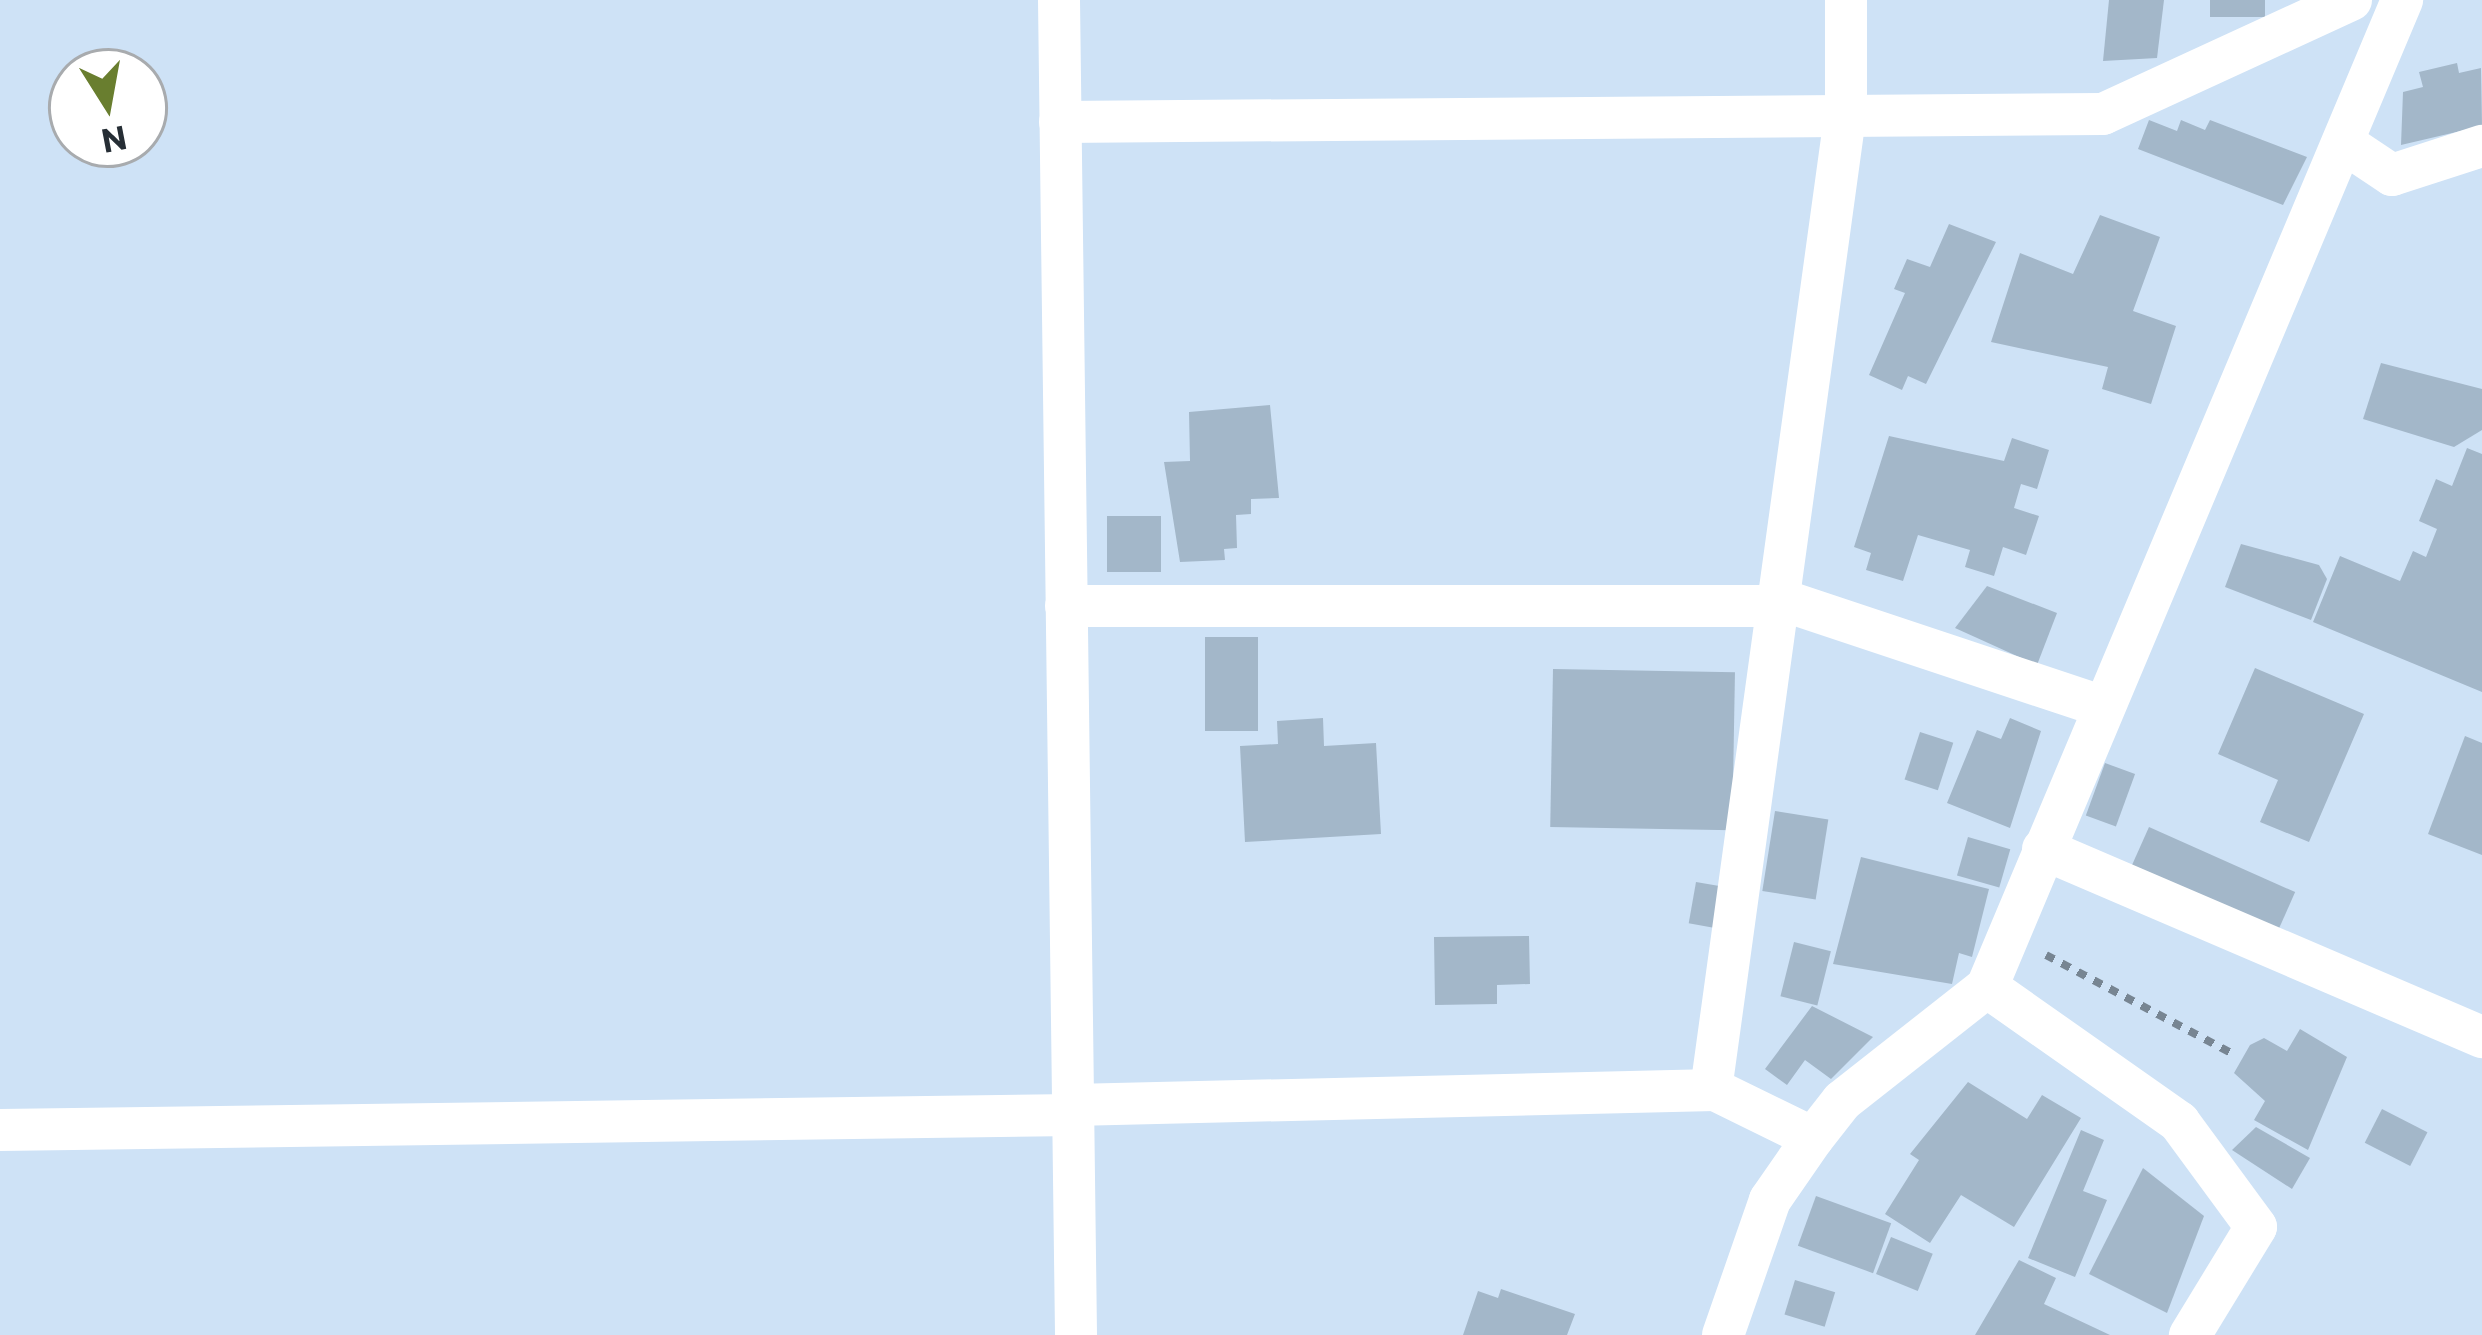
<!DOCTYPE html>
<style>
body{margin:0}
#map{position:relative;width:2482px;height:1335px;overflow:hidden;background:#cee2f6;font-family:Commissioner,sans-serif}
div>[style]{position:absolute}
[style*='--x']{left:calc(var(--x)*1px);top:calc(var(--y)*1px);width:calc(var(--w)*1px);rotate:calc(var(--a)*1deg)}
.building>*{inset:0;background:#a3b7c9;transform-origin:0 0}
.path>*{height:8px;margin-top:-4px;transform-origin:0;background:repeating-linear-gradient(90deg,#778592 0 9px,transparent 0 18px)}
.minor>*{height:42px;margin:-21px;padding:0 21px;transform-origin:21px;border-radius:21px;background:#fff}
span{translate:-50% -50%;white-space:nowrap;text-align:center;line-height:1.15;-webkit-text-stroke:12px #fff;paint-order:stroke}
.north{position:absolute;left:48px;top:48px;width:120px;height:120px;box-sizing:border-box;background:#fff;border:3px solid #a8abae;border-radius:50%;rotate:169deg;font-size:33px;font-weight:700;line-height:48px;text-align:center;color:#262e35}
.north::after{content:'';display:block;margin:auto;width:42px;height:54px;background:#697e2f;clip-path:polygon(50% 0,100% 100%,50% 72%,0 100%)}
</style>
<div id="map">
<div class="building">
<i style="clip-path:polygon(2109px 0,2164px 0,2157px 58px,2103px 61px)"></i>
<i style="left:2210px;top:0;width:55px;height:17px"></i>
<i style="clip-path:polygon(2457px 63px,2459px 73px,2481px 68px,2482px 126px,2401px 145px,2403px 92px,2423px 87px,2419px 72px)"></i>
<i style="clip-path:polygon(2149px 120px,2177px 131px,2181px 120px,2205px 130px,2210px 120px,2307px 157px,2283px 205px,2138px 149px)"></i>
<i style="clip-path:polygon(2100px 215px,2160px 237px,2133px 311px,2176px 326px,2151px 404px,2102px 389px,2108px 367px,1991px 342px,2020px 253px,2073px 274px)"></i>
<i style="clip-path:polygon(1949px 224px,1996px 242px,1926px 384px,1908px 376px,1902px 390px,1869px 375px,1905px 293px,1894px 289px,1907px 259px,1930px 267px)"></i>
<i style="clip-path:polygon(2381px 363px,2482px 389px,2482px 430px,2454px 447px,2363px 419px)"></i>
<i style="clip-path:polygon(1270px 405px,1279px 498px,1251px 499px,1251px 514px,1236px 515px,1237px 548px,1224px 549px,1225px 560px,1180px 562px,1164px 462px,1190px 461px,1189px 412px)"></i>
<i style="clip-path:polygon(1889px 436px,2004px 461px,2012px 438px,2049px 450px,2037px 489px,2021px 484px,2014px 508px,2039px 516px,2026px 555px,2003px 547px,1994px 576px,1965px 567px,1970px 550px,1918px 535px,1903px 581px,1866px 570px,1871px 553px,1854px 547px)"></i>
<i style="clip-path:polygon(2467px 448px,2482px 454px,2482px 692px,2313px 622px,2340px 556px,2400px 581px,2413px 551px,2426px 557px,2437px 529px,2419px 521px,2436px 479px,2452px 486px)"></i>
<i style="left:1161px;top:516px;width:56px;height:54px;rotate:90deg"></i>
<i style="clip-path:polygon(2241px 544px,2319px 565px,2327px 579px,2311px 620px,2225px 587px)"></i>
<i style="clip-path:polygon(1987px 586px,2057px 613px,2037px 665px,1955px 628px)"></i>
<i style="left:1258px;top:637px;width:94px;height:53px;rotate:90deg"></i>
<i style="clip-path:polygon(2255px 668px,2364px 714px,2309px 842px,2260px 822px,2278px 780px,2218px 754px)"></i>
<i style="left:1553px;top:669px;width:182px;height:158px;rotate:1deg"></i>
<i style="clip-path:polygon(1323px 718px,1324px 746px,1376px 743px,1381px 834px,1245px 842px,1240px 746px,1278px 744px,1277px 721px)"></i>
<i style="clip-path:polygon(2010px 718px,2041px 731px,2010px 828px,1947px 803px,1977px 730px,2001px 739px)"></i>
<i style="left:1920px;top:732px;width:35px;height:50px;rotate:18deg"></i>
<i style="clip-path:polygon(2465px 736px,2482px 743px,2482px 855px,2428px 834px)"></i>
<i style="left:2105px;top:763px;width:32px;height:56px;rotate:20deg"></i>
<i style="left:1775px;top:811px;width:54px;height:81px;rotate:9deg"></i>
<i style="left:2149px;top:827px;width:160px;height:42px;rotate:24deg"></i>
<i style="left:1968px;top:837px;width:44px;height:40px;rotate:16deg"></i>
<i style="clip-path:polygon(1861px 857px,1989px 889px,1972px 957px,1959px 953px,1952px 984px,1833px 964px)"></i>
<i style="left:1696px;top:882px;width:28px;height:42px;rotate:10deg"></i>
<i style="clip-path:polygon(1529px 936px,1530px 984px,1497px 985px,1497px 1004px,1435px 1005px,1434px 937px)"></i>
<i style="left:1794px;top:942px;width:38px;height:56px;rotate:14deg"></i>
<i style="clip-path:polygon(1812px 1006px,1873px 1037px,1831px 1079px,1805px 1060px,1787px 1085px,1765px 1069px)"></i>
<i style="clip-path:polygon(2300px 1029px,2347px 1057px,2308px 1150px,2254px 1120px,2265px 1101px,2234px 1073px,2250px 1045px,2264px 1038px,2287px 1051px)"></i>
<i style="clip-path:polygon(1968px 1082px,2027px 1119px,2042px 1095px,2081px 1118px,2014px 1227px,1961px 1195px,1930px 1243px,1885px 1214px,1919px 1160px,1910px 1154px)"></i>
<i style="left:2382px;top:1109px;width:51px;height:38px;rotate:27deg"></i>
<i style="clip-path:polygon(2256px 1127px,2310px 1158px,2292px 1189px,2232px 1150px)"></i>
<i style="clip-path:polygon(2081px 1130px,2104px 1140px,2083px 1191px,2107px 1200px,2075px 1277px,2028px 1258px)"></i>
<i style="clip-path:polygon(2143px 1168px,2204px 1216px,2167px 1313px,2089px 1274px)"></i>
<i style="left:1816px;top:1196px;width:80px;height:53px;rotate:20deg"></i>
<i style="left:1891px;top:1237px;width:45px;height:40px;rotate:22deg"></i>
<i style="clip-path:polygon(2019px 1260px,2056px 1278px,2044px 1304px,2110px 1335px,1975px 1335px)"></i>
<i style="left:1795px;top:1280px;width:42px;height:36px;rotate:17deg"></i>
<i style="clip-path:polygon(1501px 1289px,1575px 1314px,1567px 1335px,1463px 1335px,1478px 1291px,1498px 1298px)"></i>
</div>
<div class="path">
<i style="--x:2046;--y:955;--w:209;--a:27.9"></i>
</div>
<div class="minor">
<i style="--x:1059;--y:0;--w:1335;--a:89.27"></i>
<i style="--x:1060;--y:122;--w:1043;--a:-0.44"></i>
<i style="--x:2103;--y:114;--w:273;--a:-24.7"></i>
<i style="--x:2347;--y:145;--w:54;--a:33.7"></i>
<i style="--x:2392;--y:175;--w:95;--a:-17.9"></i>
<i style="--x:1776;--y:598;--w:338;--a:18.4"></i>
<i style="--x:1066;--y:606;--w:708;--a:0"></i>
<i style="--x:2043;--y:849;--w:478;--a:23.2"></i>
<i style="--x:1987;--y:987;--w:235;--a:35.1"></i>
<i style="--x:2179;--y:1122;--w:130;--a:53.7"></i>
<i style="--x:2256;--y:1227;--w:127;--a:121.4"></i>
<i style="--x:1711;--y:1090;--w:990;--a:-82.16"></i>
<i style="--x:1846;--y:109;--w:109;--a:-90"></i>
<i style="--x:1073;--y:1105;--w:642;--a:-1.34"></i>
<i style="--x:1715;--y:1090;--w:109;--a:26.1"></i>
<i style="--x:0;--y:1130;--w:1074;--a:-0.8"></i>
<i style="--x:1723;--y:1335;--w:143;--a:-70.8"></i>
<i style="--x:1770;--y:1200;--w:75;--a:-55.3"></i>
<i style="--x:1813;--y:1138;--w:47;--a:-51.9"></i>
<i style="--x:1842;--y:1101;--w:184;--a:-38.2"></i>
<i style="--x:1987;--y:987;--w:1071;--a:-67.19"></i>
</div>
<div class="north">N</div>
</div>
